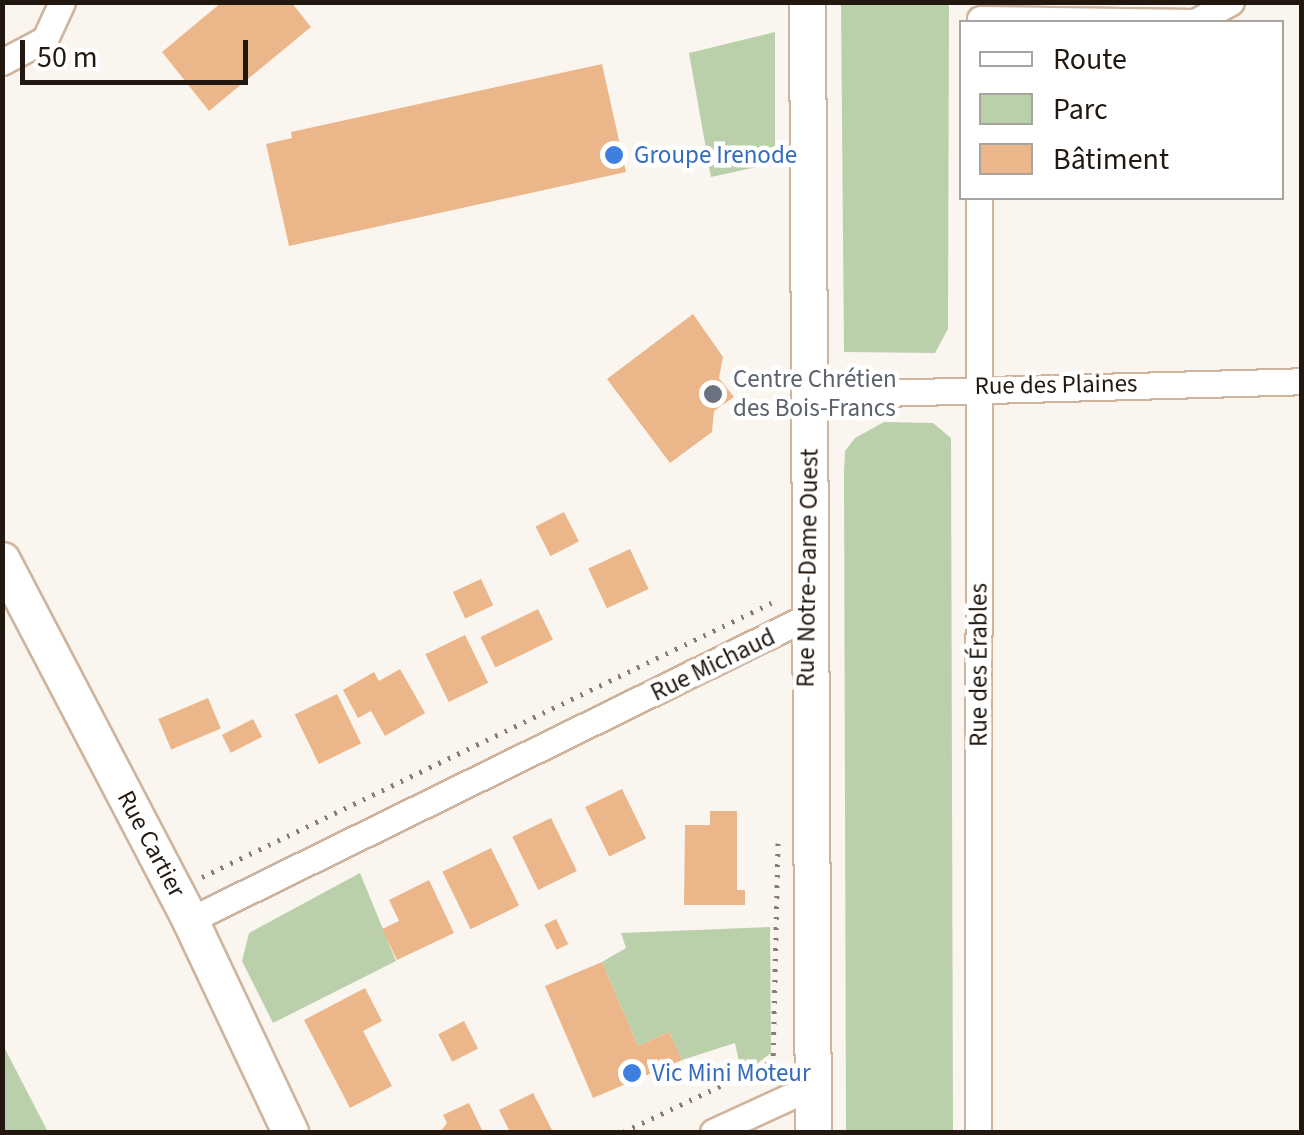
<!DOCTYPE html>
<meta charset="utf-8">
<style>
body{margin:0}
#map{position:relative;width:1304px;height:1135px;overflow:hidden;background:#fbf5f0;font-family:"Source Sans 3",sans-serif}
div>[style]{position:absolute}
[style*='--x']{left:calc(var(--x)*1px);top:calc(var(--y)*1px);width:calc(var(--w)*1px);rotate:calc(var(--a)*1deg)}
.green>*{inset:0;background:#bad0aa}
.building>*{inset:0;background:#ebb78a;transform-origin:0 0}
.path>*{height:5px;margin-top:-2.5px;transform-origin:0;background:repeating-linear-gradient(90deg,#847c75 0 2.5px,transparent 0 10.5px)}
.roads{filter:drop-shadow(2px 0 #cfb49d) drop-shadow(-2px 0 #cfb49d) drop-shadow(0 2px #cfb49d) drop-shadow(0 -2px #cfb49d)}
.street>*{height:25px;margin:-12.5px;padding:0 12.5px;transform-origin:12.5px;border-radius:12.5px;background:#fff}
.secondary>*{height:35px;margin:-17.5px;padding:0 17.5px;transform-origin:17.5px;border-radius:17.5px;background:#fff}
.dots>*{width:28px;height:28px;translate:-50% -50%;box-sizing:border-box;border:5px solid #fff;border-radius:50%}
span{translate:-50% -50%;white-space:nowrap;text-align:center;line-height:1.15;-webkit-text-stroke:9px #fff;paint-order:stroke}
.shop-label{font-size:25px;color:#366cbe}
.left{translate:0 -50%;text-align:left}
.worship-label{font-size:25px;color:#5b616d}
.street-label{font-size:25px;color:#221810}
.frame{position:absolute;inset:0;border:5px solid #221810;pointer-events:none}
.legend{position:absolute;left:959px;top:20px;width:325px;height:180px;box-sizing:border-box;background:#fff;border:2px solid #a7a39f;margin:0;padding:12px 18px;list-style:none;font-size:30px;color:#221810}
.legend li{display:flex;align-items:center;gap:20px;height:50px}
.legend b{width:50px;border:2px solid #a7a39f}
.scale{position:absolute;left:20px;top:40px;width:228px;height:45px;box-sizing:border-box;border:5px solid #221810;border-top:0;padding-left:12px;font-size:30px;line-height:35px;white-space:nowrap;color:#221810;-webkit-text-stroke:8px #fff;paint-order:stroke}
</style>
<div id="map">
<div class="green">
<i style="clip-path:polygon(841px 3px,949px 3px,948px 329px,935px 353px,844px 352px)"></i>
<i style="clip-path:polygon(775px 32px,775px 163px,711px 177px,689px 53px)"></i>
<i style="clip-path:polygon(884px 422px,933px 423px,951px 438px,953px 1132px,846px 1132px,844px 473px,845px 451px,855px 438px)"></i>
<i style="clip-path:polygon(360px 873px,396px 961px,273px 1023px,242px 961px,249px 933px)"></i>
<i style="clip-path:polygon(770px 927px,771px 1053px,742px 1075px,735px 1043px,682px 1060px,669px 1032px,638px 1046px,602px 962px,626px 948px,621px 933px)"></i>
<i style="clip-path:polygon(3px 1045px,48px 1132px,3px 1132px)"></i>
</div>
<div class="building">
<i style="clip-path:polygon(222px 2px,291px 2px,311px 27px,209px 111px,162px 52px)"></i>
<i style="clip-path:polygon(602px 64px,626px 172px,289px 246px,266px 144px,292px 138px,291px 132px)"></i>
<i style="clip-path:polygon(693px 314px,723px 357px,719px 378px,734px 397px,714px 411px,712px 432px,670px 463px,607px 379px)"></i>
<i style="left:564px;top:512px;width:33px;height:32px;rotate:63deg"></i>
<i style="left:630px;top:549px;width:44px;height:46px;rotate:65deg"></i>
<i style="left:481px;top:579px;width:29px;height:31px;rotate:65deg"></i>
<i style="left:538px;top:609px;width:34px;height:64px;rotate:64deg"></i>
<i style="left:465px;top:635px;width:53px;height:44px;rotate:64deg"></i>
<i style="clip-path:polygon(400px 669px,425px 713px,385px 736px,371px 711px,358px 718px,343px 690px,374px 672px,379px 681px)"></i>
<i style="left:337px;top:694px;width:55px;height:47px;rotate:64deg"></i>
<i style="left:208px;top:698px;width:33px;height:54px;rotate:67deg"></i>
<i style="left:253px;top:719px;width:20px;height:35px;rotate:63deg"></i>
<i style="left:622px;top:789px;width:55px;height:41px;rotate:64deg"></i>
<i style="clip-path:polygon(710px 811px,737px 811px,737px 890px,745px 890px,745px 905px,684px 905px,685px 825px,710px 825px)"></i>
<i style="left:551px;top:818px;width:59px;height:43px;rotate:64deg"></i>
<i style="left:491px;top:848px;width:64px;height:54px;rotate:64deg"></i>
<i style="clip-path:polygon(429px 880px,454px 933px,397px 960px,382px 929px,399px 921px,389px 900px)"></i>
<i style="left:556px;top:919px;width:28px;height:13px;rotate:64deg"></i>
<i style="clip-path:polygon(602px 962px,638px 1046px,669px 1032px,682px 1060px,593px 1098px,545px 986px)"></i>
<i style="clip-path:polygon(365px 988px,382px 1021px,363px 1031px,392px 1086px,350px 1108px,304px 1020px)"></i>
<i style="left:464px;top:1021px;width:31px;height:29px;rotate:63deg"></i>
<i style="clip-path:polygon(533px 1093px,553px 1132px,510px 1132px,499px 1110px)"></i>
<i style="clip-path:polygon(469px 1103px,483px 1132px,440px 1132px,447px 1123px,443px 1115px)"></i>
</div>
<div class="path">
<i style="--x:778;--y:843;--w:218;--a:91.3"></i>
<i style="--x:773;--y:1061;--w:9;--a:36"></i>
<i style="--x:202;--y:877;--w:632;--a:-25.71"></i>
<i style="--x:623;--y:1132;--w:166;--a:-25.3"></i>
</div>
<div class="roads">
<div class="street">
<i style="--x:980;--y:19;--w:215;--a:0.8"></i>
<i style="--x:1195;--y:22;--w:41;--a:-29.1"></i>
<i style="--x:2;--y:62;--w:49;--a:-28.1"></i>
<i style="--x:45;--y:39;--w:41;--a:-65.3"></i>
<i style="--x:810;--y:395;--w:492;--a:-1.6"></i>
<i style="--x:190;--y:920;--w:687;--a:-26.16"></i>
<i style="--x:713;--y:1132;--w:110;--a:-24.7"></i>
<i style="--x:978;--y:1132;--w:934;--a:-89.94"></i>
</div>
<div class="secondary">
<i style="--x:807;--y:2;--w:1130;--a:89.7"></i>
<i style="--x:2;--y:560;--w:406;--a:62.4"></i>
<i style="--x:190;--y:920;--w:234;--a:64.7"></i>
</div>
</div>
<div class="dots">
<i style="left:614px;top:155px;background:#3f7fe0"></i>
<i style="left:713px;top:394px;background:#6b7280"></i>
<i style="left:632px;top:1073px;background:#3f7fe0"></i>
</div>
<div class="shop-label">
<span class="left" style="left:634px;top:155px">Groupe Irenode</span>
<span class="left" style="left:652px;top:1073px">Vic Mini Moteur</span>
</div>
<div class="worship-label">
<span class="left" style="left:733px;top:394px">Centre Chrétien<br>des Bois-Francs</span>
</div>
<div class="street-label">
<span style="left:1056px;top:385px;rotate:-1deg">Rue des Plaines</span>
<span style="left:808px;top:568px;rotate:-89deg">Rue Notre-Dame Ouest</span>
<span style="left:713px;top:665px;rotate:-26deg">Rue Michaud</span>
<span style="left:979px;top:665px;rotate:-90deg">Rue des Érables</span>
<span style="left:151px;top:844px;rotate:62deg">Rue Cartier</span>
</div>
<div class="frame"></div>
<ul class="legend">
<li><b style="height:12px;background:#fff"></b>Route</li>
<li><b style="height:28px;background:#bad0aa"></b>Parc</li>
<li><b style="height:28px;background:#ebb78a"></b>Bâtiment</li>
</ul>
<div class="scale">50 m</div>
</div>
